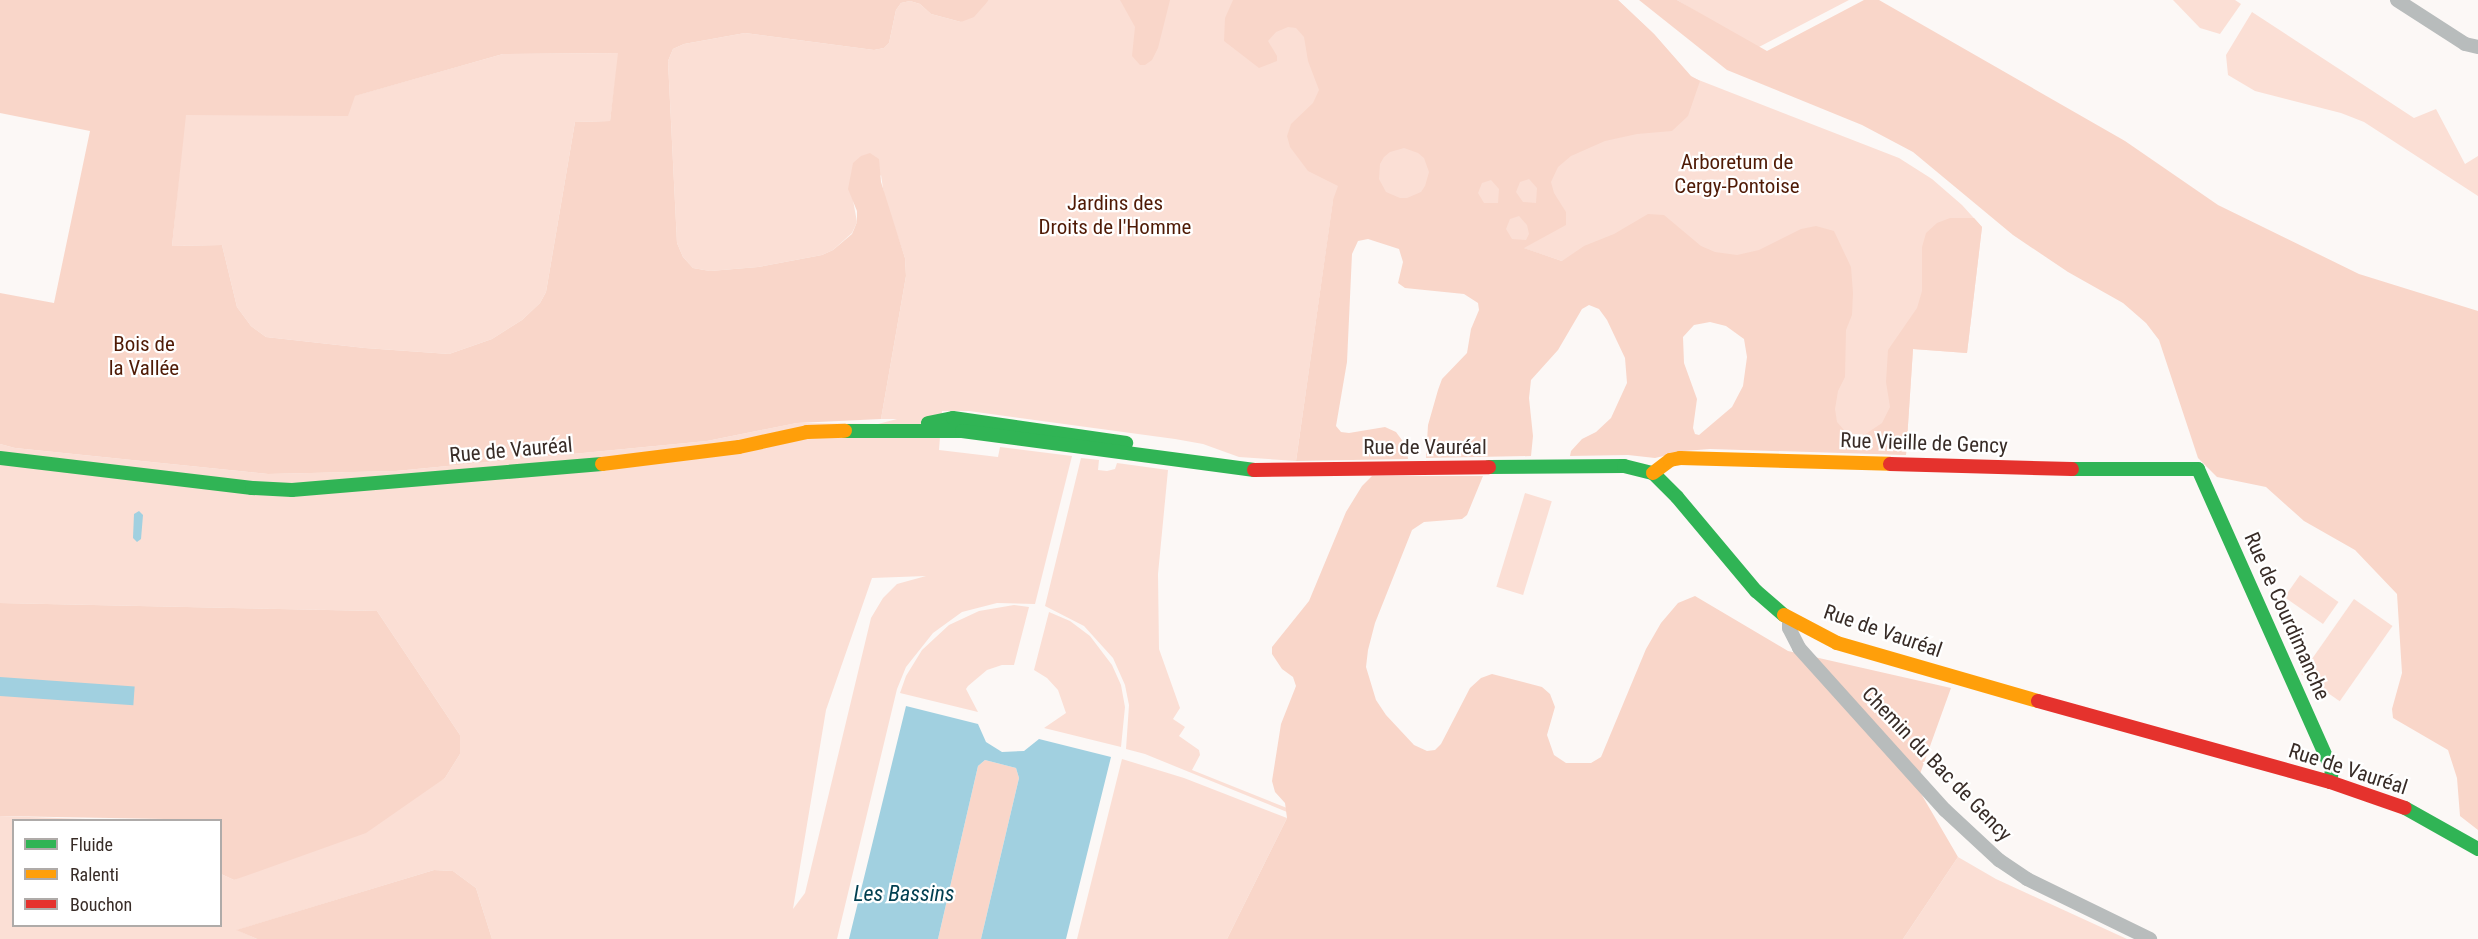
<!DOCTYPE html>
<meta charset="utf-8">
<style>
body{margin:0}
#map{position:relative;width:2478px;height:939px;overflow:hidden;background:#fcf8f6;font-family:"Roboto Condensed",sans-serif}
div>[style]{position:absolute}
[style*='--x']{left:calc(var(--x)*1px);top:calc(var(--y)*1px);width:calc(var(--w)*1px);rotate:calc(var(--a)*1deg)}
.green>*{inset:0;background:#fbdfd5;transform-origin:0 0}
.forest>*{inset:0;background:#f9d6c9}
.water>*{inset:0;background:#a1d0e0;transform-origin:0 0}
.street>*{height:14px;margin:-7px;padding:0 7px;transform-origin:7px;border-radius:7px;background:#b8bcbc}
.fast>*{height:14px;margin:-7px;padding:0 7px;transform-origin:7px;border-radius:7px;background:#30b455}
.slow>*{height:14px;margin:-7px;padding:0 7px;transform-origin:7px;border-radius:7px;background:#ff9f0a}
.jam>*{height:14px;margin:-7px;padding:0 7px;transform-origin:7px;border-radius:7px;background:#e5322d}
span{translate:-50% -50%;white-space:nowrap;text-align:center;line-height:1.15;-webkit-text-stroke:4.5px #fff;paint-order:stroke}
.park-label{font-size:21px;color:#4f1a05}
.street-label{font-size:21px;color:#382c27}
.water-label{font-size:22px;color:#003f50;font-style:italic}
.legend{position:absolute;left:12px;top:819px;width:210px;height:108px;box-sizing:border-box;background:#fff;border:2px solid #afaba9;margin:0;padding:8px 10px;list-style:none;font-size:18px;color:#382c27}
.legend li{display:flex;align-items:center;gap:12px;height:30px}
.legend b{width:30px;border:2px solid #afaba9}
</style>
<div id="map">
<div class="green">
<i style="clip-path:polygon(evenodd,989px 0,1618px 0,1654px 34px,1691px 77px,1899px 158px,1932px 179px,1962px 205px,1982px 227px,1967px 353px,1913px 349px,1906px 455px,1819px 451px,1819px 324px,1586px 269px,1523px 248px,1333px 201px,1296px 461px,1239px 457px,1203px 444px,1175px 439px,969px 411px,942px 411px,939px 450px,998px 457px,1000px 447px,1072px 456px,1035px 604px,997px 603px,962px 612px,933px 633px,906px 667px,897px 689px,837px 939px,492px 939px,476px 888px,453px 871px,434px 870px,237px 930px,257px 939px,0 939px,0 816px,115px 820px,14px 820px,14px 926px,220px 926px,221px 874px,234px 880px,445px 778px,460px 754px,460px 735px,377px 611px,0 603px,0 444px,15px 448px,268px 474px,396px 471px,707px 441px,797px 423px,878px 424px,897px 419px,881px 419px,906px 276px,905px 258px,884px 195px,881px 175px,853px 200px,857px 222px,852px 233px,833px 250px,822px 255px,758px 267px,710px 271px,693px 268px,683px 257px,677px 243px,668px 61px,673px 49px,684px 44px,745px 33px,874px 50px,884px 48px,889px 43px,896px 10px,901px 3px,910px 1px,920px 4px,931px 14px,961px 22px,989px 0,926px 576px,897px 584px,883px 598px,871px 618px,805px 893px,793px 909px,826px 710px,872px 578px,926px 576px)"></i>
<i style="clip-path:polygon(1677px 0,1849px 0,1757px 48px)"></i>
<i style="clip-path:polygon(2173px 0,2235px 0,2241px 4px,2220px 34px,2200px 28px)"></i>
<i style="clip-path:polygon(2252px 12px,2414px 118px,2436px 109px,2465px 164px,2478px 156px,2478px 196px,2364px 122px,2341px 113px,2255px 91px,2228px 75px,2226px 55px)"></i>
<i style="clip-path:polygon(619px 53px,610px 121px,575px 122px,546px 292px,540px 303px,522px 320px,492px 339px,449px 354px,365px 348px,266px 337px,251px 326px,237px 307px,222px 245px,172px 246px,185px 115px,347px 115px,354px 96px,503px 54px)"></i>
<i style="clip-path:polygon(1081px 458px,1099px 460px,1098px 470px,1107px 471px,1115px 469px,1117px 463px,1168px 470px,1158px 574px,1159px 649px,1180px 708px,1173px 719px,1185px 727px,1179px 736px,1199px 750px,1200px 755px,1192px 770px,1287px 808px,1287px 812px,1145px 754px,1126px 749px,1129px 705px,1125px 685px,1113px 658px,1084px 626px,1045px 606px)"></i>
<i style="left:1525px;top:493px;width:28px;height:98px;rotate:17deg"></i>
<i style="left:2300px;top:575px;width:47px;height:27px;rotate:35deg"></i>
<i style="left:2354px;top:599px;width:47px;height:92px;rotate:35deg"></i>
<i style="clip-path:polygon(1014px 605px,1029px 607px,1014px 665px,1002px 665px,987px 670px,968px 686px,966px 689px,978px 712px,900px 693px,906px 676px,922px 650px,949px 625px,979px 611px)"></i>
<i style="clip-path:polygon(1049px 612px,1070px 621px,1090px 636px,1112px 665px,1121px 685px,1125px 707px,1121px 747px,1044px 728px,1066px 713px,1058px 690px,1047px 678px,1034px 670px)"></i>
<i style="clip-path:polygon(1122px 759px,1184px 778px,1287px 818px,1227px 939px,1077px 939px)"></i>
<i style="clip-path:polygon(1958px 857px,1996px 879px,2127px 939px,1903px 939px)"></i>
</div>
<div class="forest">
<i style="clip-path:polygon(evenodd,0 0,989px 0,974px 17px,961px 22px,931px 14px,920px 4px,910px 1px,901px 3px,896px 10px,889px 43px,884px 48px,874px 50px,745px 33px,684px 44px,673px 49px,668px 61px,677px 243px,683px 257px,693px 268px,710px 271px,758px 267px,822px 255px,833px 250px,852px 234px,857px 222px,857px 211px,848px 189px,853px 163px,861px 156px,870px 153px,879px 159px,881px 182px,905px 258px,906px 276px,881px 419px,797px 423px,707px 441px,396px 471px,268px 474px,15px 448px,0 444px,0 293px,54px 303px,90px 131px,0 113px,0 0,618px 53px,610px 121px,575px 122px,546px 292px,540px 303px,522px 320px,492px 339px,449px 354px,365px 348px,266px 337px,251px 326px,237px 307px,222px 245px,172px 246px,186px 115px,348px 116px,355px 96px,503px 54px,618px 53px)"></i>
<i style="clip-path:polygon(1120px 0,1170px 0,1158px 48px,1152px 60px,1145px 65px,1140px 65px,1132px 56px,1135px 27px)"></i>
<i style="clip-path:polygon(evenodd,1233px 0,1618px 0,1654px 34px,1691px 76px,1700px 81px,1688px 116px,1672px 131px,1637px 134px,1605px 141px,1571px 156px,1558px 167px,1551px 182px,1554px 193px,1566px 212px,1566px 225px,1524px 248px,1562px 261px,1584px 246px,1614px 234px,1648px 214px,1664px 215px,1701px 246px,1715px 252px,1737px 255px,1759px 250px,1801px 229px,1816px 226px,1834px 231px,1851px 267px,1853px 293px,1852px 315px,1846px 330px,1845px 377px,1838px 391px,1835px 409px,1837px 422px,1844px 430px,1852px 435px,1864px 435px,1882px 423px,1890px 407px,1886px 382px,1888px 350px,1917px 308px,1922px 291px,1922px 247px,1926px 233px,1937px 223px,1950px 218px,1974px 218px,1982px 227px,1967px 353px,1913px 349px,1906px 455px,1710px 449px,1685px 451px,1655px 458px,1628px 455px,1570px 456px,1571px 451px,1582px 439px,1596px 432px,1611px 418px,1627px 383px,1625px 358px,1607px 320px,1599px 309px,1589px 305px,1582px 309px,1558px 350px,1531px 380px,1529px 398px,1533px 436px,1531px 456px,1426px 458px,1428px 425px,1438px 390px,1442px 379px,1467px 353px,1471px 329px,1479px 310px,1478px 303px,1464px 294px,1405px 288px,1398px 283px,1403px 262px,1399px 249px,1368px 239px,1358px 241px,1352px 254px,1347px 362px,1336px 426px,1341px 432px,1349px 433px,1385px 427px,1396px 432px,1407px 447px,1408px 459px,1296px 461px,1333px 200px,1338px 186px,1308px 171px,1290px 147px,1287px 136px,1291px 124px,1313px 103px,1319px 90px,1308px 61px,1304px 37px,1296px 28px,1288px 27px,1276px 32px,1268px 41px,1277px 56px,1277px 61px,1259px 68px,1224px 41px,1225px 18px,1233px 0,1404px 148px,1418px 153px,1424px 158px,1429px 172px,1425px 186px,1421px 192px,1407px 198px,1400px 198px,1386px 192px,1379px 179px,1380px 164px,1384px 157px,1390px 152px,1404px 148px,1233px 0,1529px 179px,1537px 188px,1536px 203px,1523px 202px,1516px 192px,1520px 182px,1529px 179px,1233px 0,1491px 180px,1499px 189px,1498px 203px,1484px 203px,1478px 193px,1482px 183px,1491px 180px,1233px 0,1519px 216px,1527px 225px,1529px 234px,1526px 240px,1512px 239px,1506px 229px,1510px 219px,1519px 216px,1233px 0,1710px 322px,1726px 326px,1744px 339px,1747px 357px,1743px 386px,1732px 407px,1699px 435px,1695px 434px,1693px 428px,1697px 399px,1684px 363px,1683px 337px,1694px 325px,1710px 322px)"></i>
<i style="clip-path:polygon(1639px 0,1677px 0,1767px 51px,1864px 0,1879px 0,2125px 141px,2218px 205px,2359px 274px,2478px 311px,2478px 830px,2460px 816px,2457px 778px,2448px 750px,2393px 718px,2392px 709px,2402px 673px,2397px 594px,2355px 550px,2304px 521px,2266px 487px,2217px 477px,2198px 458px,2159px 340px,2146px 323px,2123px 303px,2068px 272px,2013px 235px,1913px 152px,1862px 125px,1727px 70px)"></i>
<i style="clip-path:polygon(1372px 476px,1483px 476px,1467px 515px,1462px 519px,1424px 522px,1412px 530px,1375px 623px,1368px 650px,1366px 667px,1376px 700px,1386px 715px,1414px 745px,1427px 751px,1435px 750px,1441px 744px,1470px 688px,1481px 678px,1492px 674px,1542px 687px,1550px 694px,1555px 707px,1547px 735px,1554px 755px,1566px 763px,1591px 763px,1601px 757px,1646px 649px,1661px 623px,1678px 603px,1695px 596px,1788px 651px,1951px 688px,1916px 785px,1958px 857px,1903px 939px,1227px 939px,1287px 818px,1285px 803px,1275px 792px,1272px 781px,1281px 724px,1296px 686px,1293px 677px,1282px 669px,1272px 654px,1272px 647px,1309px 601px,1346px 512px,1362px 486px)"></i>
<i style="clip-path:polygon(0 603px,377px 611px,460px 735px,460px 754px,445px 778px,366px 833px,234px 880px,221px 874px,220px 820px,0 816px)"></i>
<i style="clip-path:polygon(985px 760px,1016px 768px,1019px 778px,981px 939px,938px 939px,978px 766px)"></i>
<i style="clip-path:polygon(434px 870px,453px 871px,476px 888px,492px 939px,257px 939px,236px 930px)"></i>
</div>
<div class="water">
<i style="clip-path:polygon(139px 511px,143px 515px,141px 539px,137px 542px,133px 538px,134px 514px)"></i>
<i style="left:0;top:677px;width:135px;height:19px;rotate:4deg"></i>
<i style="clip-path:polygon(906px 706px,978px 724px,986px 742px,1002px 752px,1024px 751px,1039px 739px,1111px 757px,1066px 939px,981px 939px,1019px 778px,1016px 768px,985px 760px,978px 766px,938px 939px,849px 939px)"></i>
</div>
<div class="street">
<i style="--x:2397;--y:0;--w:81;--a:32.9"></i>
<i style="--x:2465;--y:44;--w:13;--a:13"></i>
<i style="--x:1789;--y:619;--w:9;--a:90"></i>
<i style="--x:1789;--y:628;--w:22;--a:63"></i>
<i style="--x:1799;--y:648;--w:218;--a:48"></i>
<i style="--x:1945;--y:810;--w:74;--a:42.8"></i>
<i style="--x:1999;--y:860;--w:34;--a:34"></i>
<i style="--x:2027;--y:879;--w:137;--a:26"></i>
</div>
<div class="fast">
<i style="--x:928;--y:423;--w:25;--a:-11"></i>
<i style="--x:953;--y:418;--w:175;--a:8.2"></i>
<i style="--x:845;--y:431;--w:117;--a:0"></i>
<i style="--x:962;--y:431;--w:295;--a:7.6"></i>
<i style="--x:0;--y:458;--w:254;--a:6.8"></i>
<i style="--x:252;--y:488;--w:40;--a:2.9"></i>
<i style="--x:292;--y:490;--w:311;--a:-4.8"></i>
<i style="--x:1489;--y:467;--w:135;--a:-0.4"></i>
<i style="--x:1624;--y:466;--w:30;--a:14"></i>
<i style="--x:1653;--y:473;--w:34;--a:45"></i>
<i style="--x:1677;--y:497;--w:123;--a:50"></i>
<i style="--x:1756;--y:591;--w:37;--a:41"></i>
<i style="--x:2072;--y:469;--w:126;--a:0"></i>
<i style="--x:2198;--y:469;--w:329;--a:66"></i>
<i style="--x:2332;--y:770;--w:12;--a:99"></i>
<i style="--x:2405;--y:808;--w:84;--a:29.3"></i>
</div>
<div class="slow">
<i style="--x:602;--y:464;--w:138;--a:-7.1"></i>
<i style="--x:739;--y:447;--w:70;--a:-12.4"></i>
<i style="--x:807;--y:432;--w:38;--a:-2"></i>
<i style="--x:1653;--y:473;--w:21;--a:-37"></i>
<i style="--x:1670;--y:460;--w:10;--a:-11"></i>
<i style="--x:1680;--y:458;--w:210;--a:1.6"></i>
<i style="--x:1784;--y:615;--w:60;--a:27.8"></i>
<i style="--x:1837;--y:643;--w:209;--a:16.1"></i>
</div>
<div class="jam">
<i style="--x:1890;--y:464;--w:182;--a:1.6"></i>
<i style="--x:1254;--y:470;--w:235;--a:-0.7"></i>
<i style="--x:2038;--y:701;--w:303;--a:15.5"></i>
<i style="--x:2330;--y:782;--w:79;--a:19.1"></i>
</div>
<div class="park-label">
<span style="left:1737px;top:174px">Arboretum de<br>Cergy‐Pontoise</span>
<span style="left:1115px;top:215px">Jardins des<br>Droits de l'Homme</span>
<span style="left:144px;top:356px">Bois de<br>la Vallée</span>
</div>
<div class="street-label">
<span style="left:1924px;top:443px;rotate:2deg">Rue Vieille de Gency</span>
<span style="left:1425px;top:447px">Rue de Vauréal</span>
<span style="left:511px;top:450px;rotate:-5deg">Rue de Vauréal</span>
<span style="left:2287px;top:616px;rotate:66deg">Rue de Courdimanche</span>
<span style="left:1883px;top:631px;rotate:19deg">Rue de Vauréal</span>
<span style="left:1937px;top:764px;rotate:46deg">Chemin du Bac de Gency</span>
<span style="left:2348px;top:769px;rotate:18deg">Rue de Vauréal</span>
</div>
<div class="water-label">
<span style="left:904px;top:894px">Les Bassins</span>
</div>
<ul class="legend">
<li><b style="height:8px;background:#30b455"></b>Fluide</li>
<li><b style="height:8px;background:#ff9f0a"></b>Ralenti</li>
<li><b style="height:8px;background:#e5322d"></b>Bouchon</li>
</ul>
</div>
